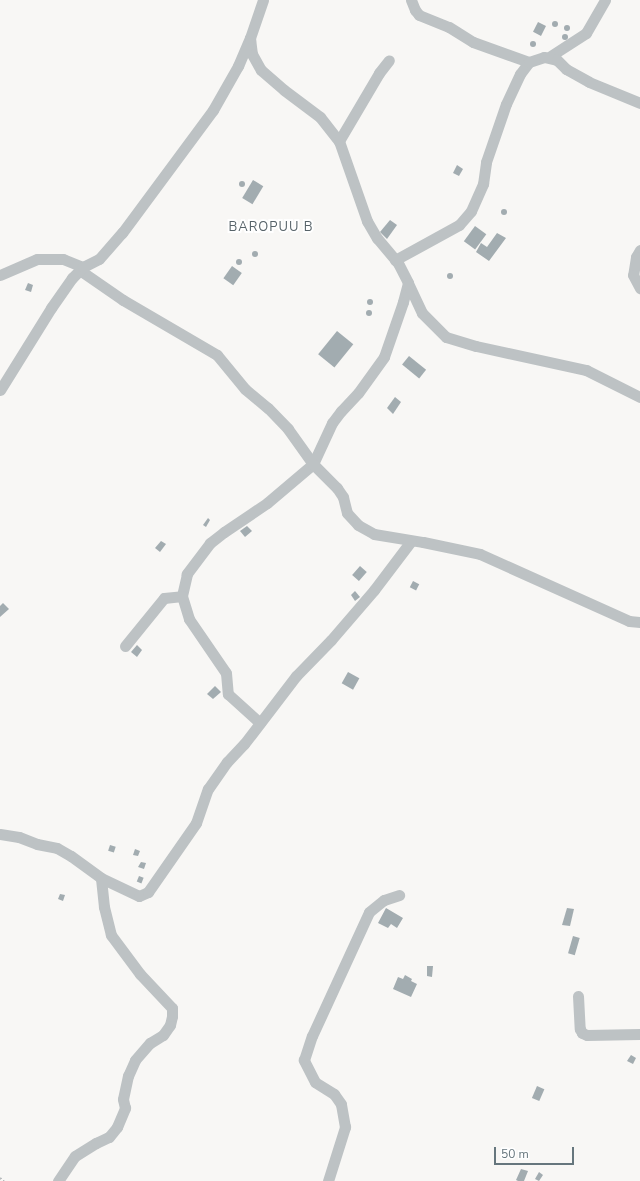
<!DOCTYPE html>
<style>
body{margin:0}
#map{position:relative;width:640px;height:1181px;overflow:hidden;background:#f8f7f5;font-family:"Nunito Sans",sans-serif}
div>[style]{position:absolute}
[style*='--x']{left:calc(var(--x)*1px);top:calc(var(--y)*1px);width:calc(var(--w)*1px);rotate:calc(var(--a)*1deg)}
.building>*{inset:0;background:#a2acb0;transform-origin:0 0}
.round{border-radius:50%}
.path>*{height:2px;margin-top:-1px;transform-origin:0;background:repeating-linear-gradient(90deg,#b7bbbd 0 2px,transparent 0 4px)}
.street>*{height:11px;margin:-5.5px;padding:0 5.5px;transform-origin:5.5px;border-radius:5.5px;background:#bdc2c4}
span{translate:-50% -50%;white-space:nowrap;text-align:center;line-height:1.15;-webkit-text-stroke:4px #fff;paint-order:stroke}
.quarter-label{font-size:13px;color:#576369;letter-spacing:1px}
.scale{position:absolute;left:494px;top:1147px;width:80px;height:18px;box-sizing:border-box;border:2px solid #66767d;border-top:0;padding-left:5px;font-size:12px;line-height:14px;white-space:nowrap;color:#66767d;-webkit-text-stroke:3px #fff;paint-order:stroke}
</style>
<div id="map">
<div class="building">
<i class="round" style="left:552px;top:21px;width:6px;height:6px"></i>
<i style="left:538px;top:22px;width:9px;height:11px;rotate:27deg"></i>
<i class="round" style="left:564px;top:25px;width:6px;height:6px"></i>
<i class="round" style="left:562px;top:34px;width:6px;height:6px"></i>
<i class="round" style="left:530px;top:41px;width:6px;height:6px"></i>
<i style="clip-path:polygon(457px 165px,463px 169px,459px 176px,453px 173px)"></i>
<i style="left:253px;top:180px;width:12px;height:21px;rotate:31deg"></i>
<i class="round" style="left:239px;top:181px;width:6px;height:6px"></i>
<i class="round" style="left:501px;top:209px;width:6px;height:6px"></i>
<i style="clip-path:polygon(390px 220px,397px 225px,387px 239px,380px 232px)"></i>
<i style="left:475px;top:226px;width:14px;height:19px;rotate:36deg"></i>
<i style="clip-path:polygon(497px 233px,506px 238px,489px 261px,476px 252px,481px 243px,487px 247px)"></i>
<i class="round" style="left:252px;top:251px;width:6px;height:6px"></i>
<i class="round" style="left:236px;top:259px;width:6px;height:6px"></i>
<i style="left:232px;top:266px;width:12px;height:15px;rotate:35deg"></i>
<i class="round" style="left:447px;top:273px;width:6px;height:6px"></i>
<i style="clip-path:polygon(28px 283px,33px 285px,31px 292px,25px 290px)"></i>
<i class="round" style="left:367px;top:299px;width:6px;height:6px"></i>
<i class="round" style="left:366px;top:310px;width:6px;height:6px"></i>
<i style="left:337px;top:331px;width:21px;height:30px;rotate:39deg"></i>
<i style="left:409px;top:356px;width:22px;height:11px;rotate:39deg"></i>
<i style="clip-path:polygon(395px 397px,401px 402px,393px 414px,387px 408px)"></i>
<i style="clip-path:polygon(208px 518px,210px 520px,206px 527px,203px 525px)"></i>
<i style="clip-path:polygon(247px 526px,252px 531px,245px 537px,240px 531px)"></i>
<i style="clip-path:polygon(161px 541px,166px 544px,160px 552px,155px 548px)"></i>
<i style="left:360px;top:566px;width:9px;height:12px;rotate:41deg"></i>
<i style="left:413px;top:581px;width:7px;height:7px;rotate:27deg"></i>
<i style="clip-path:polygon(355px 591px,360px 597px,355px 601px,351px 595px)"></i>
<i style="clip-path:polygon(3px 603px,9px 609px,0 617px,0 606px)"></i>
<i style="clip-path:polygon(137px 645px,142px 650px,137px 657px,131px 652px)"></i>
<i style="left:348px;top:672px;width:13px;height:13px;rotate:29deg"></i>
<i style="clip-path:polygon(215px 686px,221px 692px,213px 699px,207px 694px)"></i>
<i style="left:110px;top:845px;width:6px;height:6px;rotate:18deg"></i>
<i style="clip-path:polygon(135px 849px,140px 851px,138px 856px,133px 855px)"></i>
<i style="clip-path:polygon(141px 862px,146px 863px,144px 869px,138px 867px)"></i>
<i style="left:139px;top:876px;width:5px;height:6px;rotate:22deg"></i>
<i style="clip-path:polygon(60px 894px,65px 895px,63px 901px,58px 899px)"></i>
<i style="clip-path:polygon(386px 908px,403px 918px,397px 928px,391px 924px,388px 928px,378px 923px)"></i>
<i style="clip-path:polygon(567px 908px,574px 909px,570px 926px,562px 925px)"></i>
<i style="left:573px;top:936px;width:7px;height:18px;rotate:16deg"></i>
<i style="clip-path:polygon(427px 966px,433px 966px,432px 977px,427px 976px)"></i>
<i style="clip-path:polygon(405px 975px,412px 979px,411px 981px,417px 984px,411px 997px,393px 989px,398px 977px,403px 979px)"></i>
<i style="clip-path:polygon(631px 1055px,636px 1058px,633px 1064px,627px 1061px)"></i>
<i style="left:537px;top:1086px;width:8px;height:13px;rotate:23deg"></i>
<i style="clip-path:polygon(521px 1169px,528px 1171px,524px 1181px,518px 1181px,516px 1180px)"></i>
<i style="clip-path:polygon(539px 1172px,543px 1175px,539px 1181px,535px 1179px)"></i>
</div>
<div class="path">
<i style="--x:0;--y:1178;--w:5;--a:37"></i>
</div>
<div class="street">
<i style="--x:411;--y:0;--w:11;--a:68"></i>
<i style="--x:415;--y:10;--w:6;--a:51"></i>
<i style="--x:419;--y:15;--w:32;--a:22"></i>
<i style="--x:449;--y:27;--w:28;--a:32"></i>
<i style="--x:473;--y:42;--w:59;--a:19.7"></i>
<i style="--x:250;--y:38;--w:16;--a:83"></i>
<i style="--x:252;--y:54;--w:18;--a:61"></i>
<i style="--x:261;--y:70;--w:30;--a:41"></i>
<i style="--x:284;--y:90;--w:45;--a:36.9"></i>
<i style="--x:320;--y:117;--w:31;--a:52"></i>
<i style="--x:339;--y:141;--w:85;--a:70.7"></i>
<i style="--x:367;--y:221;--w:20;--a:60"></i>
<i style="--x:377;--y:238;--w:33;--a:50"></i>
<i style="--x:398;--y:263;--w:22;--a:63"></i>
<i style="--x:408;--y:283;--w:20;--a:105"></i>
<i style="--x:403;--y:302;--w:58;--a:109.1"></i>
<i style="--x:384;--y:357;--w:44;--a:125.8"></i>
<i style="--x:358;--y:393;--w:25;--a:133"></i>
<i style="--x:341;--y:411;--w:15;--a:127"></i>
<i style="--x:332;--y:423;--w:45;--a:114.9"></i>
<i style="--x:313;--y:464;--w:60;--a:139.7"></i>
<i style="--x:267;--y:503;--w:52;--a:146"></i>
<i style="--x:224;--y:532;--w:18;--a:142"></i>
<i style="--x:210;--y:543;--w:39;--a:127"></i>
<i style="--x:187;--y:574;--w:23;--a:103"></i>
<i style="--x:182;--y:596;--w:24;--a:73"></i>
<i style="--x:189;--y:619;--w:65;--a:55.6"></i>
<i style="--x:226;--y:673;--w:21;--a:85"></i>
<i style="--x:228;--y:694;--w:43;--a:42.2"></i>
<i style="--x:549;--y:57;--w:44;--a:-33"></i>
<i style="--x:586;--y:33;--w:38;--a:-60"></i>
<i style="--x:339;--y:141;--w:79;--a:-59.5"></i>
<i style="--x:379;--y:73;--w:16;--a:-52"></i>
<i style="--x:640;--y:250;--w:8;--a:120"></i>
<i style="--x:636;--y:257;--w:18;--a:99"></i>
<i style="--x:633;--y:275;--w:15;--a:62"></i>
<i style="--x:395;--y:260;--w:73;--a:-28.7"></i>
<i style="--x:459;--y:225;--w:18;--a:-49"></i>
<i style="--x:471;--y:211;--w:30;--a:-66"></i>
<i style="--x:483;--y:184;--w:22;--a:-82"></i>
<i style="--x:486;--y:162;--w:61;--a:-71"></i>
<i style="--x:506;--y:104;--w:33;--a:-65"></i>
<i style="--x:520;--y:74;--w:15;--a:-53"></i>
<i style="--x:529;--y:62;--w:16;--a:-18"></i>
<i style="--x:544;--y:57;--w:13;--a:13"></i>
<i style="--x:557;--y:60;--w:13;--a:45"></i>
<i style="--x:566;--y:69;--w:26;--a:29"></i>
<i style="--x:589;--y:82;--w:55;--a:22.4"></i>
<i style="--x:81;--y:271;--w:51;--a:34.6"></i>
<i style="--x:123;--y:300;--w:109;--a:30.3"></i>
<i style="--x:217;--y:355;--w:44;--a:50.5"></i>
<i style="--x:245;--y:389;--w:30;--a:40"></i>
<i style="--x:268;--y:408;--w:29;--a:46"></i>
<i style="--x:288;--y:429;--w:43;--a:54.5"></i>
<i style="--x:313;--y:464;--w:34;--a:45"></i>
<i style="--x:337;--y:488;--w:11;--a:56"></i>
<i style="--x:343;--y:497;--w:16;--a:76"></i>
<i style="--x:347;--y:513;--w:16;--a:47"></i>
<i style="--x:358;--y:525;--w:18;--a:29"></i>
<i style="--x:374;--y:534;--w:50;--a:9.3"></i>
<i style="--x:423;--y:542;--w:58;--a:11.9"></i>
<i style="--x:480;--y:554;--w:163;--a:24.2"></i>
<i style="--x:629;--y:621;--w:11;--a:5"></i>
<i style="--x:0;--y:275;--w:40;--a:-23.4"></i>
<i style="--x:37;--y:259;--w:26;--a:0"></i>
<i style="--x:63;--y:259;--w:22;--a:22"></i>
<i style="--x:408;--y:283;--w:33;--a:65"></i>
<i style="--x:422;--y:313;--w:34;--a:45"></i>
<i style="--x:446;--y:337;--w:31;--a:17"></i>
<i style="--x:476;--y:346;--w:113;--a:12.3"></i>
<i style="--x:586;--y:370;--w:60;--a:26.6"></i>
<i style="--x:0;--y:390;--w:97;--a:-58.1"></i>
<i style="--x:51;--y:308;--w:37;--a:-55"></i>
<i style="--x:72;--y:278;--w:16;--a:-45"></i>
<i style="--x:83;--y:267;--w:18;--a:-27"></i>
<i style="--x:99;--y:259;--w:35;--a:-49"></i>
<i style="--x:122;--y:233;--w:153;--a:-53.5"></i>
<i style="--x:213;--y:110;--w:51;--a:-60.4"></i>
<i style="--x:238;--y:66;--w:30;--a:-67"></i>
<i style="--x:250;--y:38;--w:40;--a:-71.1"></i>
<i style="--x:125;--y:646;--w:62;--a:-50.9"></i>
<i style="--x:164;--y:598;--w:18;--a:-6"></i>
<i style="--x:0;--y:834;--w:19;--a:9"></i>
<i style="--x:19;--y:837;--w:19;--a:21"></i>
<i style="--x:37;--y:844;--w:20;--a:11"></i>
<i style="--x:57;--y:848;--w:16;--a:30"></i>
<i style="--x:71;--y:856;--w:37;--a:36"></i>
<i style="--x:101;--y:878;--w:42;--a:25.3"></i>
<i style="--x:139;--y:896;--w:10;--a:-24"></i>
<i style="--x:148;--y:892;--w:84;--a:-55.2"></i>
<i style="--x:196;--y:823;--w:36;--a:-71"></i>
<i style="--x:208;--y:789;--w:33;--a:-55"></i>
<i style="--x:227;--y:762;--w:25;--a:-47"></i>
<i style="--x:244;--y:744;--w:86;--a:-52.6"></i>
<i style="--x:296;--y:676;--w:50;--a:-45.8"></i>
<i style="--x:331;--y:640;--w:66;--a:-49.3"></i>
<i style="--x:374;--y:590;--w:61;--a:-52.9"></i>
<i style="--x:578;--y:996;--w:33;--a:87"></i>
<i style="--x:580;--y:1029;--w:4;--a:63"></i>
<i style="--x:582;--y:1033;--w:5;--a:22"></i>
<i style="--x:587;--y:1035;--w:53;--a:-1.1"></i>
<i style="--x:58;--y:1181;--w:30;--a:-56"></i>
<i style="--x:75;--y:1156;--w:25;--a:-32"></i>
<i style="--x:96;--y:1143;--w:14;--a:-25"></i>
<i style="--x:109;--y:1137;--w:13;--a:-51"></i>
<i style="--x:117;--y:1127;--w:21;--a:-67"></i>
<i style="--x:125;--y:1108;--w:9;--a:-103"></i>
<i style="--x:123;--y:1099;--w:24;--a:-78"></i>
<i style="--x:128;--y:1076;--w:17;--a:-66"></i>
<i style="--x:135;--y:1060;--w:23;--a:-49"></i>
<i style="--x:150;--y:1043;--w:15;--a:-32"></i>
<i style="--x:163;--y:1035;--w:12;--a:-55"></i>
<i style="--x:170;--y:1025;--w:9;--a:-77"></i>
<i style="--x:172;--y:1016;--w:8;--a:-90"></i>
<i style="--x:172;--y:1008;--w:47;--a:-133.3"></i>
<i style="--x:140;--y:974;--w:49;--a:-126.6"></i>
<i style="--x:111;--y:935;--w:29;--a:-104"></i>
<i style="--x:104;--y:907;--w:29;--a:-96"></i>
<i style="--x:328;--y:1181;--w:57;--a:-72.5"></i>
<i style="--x:345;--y:1127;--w:23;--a:-100"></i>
<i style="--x:341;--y:1104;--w:12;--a:-125"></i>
<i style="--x:334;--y:1094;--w:22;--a:-148"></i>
<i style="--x:315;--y:1082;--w:25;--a:-117"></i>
<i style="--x:304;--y:1060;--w:25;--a:-72"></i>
<i style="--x:312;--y:1036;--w:136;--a:-65.3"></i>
<i style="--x:369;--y:912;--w:19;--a:-39"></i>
<i style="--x:384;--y:900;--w:16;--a:-18"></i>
</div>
<div class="quarter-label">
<span style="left:271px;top:227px">BAROPUU B</span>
</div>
<div class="scale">50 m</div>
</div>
